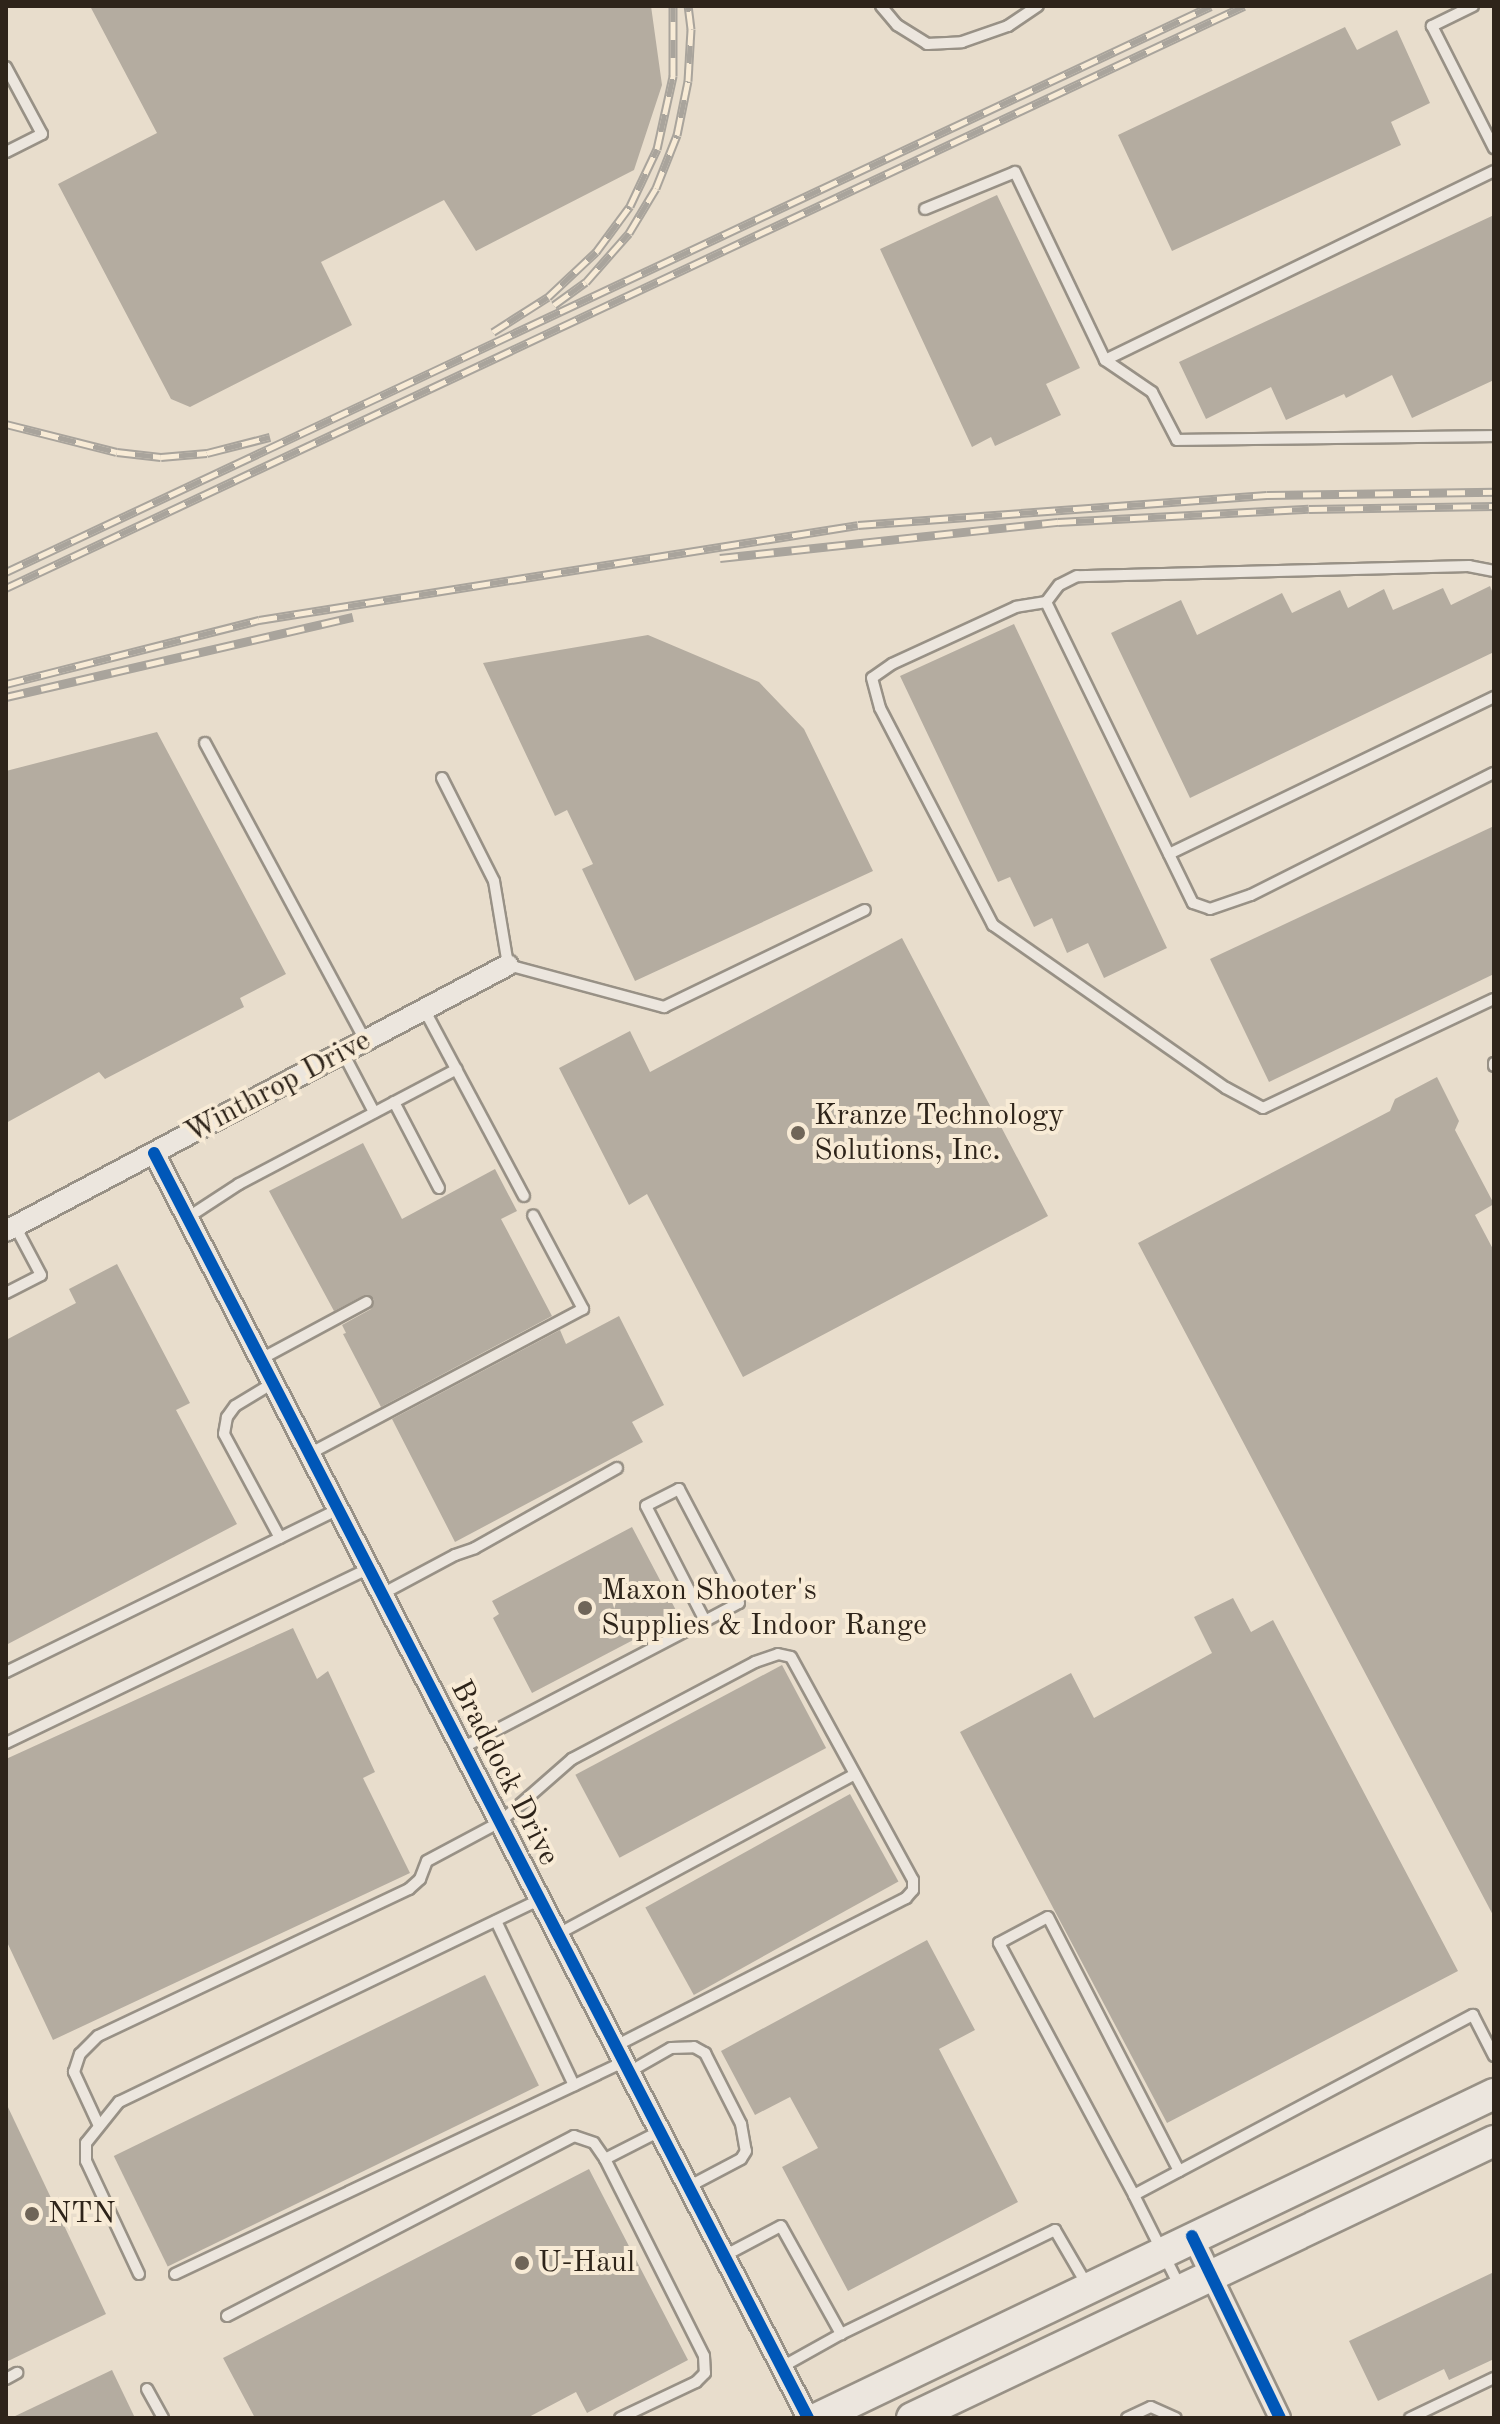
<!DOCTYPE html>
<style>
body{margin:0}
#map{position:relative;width:1500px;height:2424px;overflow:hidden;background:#e8ddcc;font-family:"Old Standard TT",serif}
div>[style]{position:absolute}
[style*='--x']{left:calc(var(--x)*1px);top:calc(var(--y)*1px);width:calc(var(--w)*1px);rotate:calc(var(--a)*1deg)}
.building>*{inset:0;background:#b4aca0;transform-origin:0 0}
.roads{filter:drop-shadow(2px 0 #989186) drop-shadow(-2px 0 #989186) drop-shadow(0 2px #989186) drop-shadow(0 -2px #989186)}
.service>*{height:10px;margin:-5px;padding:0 5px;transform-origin:5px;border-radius:5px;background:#ece6de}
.minor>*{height:20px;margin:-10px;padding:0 10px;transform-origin:10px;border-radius:10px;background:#ece6de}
.secondary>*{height:30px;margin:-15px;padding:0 15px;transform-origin:15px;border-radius:15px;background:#ece6de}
.rail>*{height:9px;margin-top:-4.5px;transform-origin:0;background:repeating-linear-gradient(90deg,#f8ebd6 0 18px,#a9a49c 0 36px);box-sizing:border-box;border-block:2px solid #a9a49c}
.cycleway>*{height:12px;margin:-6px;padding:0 6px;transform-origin:6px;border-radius:6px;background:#0057b8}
.dots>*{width:22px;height:22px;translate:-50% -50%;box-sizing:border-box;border:4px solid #f8ebd6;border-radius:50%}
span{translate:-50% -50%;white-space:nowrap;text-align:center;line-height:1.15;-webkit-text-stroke:8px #f8ebd6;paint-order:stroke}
.street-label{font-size:30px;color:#2e241a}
.poi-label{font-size:30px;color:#2e241a}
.left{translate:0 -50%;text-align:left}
.frame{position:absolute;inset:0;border:8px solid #2e241a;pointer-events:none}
</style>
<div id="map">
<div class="building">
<i style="clip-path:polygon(90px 6px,651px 6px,662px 85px,634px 170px,476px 251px,444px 200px,321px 262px,352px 325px,190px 407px,171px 399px,58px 184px,157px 133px)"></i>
<i style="clip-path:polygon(1345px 27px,1357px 50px,1397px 30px,1430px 103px,1391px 122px,1401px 145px,1172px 251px,1118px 135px)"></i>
<i style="clip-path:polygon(997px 195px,1080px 368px,1046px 384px,1061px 415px,995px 446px,991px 437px,972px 447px,880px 249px)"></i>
<i style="clip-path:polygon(1494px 215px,1494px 380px,1412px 418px,1392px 375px,1346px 398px,1344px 394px,1286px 420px,1271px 387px,1206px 419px,1179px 362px)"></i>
<i style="clip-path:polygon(1490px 586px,1494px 596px,1494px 652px,1190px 798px,1111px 633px,1181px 600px,1197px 635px,1282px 593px,1292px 613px,1340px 590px,1348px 608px,1384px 589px,1393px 610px,1443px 588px,1451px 605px)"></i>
<i style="clip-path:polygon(1014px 624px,1167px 948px,1104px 978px,1088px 943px,1067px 953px,1052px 918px,1034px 927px,1010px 877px,998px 882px,900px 676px)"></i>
<i style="clip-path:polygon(648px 635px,759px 682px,804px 729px,873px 871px,635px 981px,582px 869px,593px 864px,567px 810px,555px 816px,483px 663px)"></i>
<i style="clip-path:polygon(157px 732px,286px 974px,240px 998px,244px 1007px,105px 1079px,99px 1072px,6px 1123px,6px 771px)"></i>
<i style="clip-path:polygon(1494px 826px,1494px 974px,1269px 1082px,1210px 959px)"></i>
<i style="clip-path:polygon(902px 938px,1048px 1216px,743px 1377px,647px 1194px,629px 1205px,559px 1068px,630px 1031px,650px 1072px)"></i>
<i style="clip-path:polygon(1437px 1077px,1459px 1121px,1455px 1130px,1494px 1204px,1475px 1215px,1494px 1251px,1494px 1917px,1138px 1243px,1390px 1111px,1395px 1099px)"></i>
<i style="clip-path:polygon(363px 1143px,402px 1219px,495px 1169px,517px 1211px,501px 1219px,552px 1316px,381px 1407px,343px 1334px,346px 1333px,342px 1325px,371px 1309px,374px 1299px,364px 1295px,334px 1311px,269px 1191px)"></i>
<i style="clip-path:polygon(117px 1264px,190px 1403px,176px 1410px,237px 1524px,6px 1645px,6px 1340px,76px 1303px,69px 1289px)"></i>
<i style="clip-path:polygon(619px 1316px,664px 1405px,632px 1422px,643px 1442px,455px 1542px,392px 1419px,560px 1330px,566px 1344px)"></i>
<i style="clip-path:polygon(632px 1527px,679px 1616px,532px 1693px,493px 1618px,499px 1614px,492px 1601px)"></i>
<i style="clip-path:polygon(1233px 1598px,1251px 1632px,1273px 1620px,1458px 1971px,1167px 2123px,960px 1732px,1071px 1673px,1094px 1718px,1212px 1653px,1194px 1617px)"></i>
<i style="clip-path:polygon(293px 1628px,317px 1679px,328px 1671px,375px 1772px,363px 1778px,410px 1873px,53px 2040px,6px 1940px,6px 1759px)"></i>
<i style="left:782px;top:1665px;width:94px;height:234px;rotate:62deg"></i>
<i style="left:850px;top:1794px;width:100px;height:234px;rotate:61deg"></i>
<i style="clip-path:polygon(927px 1940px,975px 2030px,939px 2049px,1018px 2202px,848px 2291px,782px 2167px,818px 2148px,790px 2097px,755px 2115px,721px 2051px)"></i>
<i style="left:485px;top:1975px;width:123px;height:413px;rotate:64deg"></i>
<i style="clip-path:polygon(6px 2103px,106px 2314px,6px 2362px)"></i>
<i style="clip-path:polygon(589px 2169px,688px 2360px,587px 2413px,576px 2392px,527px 2418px,255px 2418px,223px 2358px)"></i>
<i style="clip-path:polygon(1494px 2272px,1494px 2359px,1449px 2380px,1444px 2369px,1378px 2401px,1349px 2341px)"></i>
<i style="clip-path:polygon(112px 2370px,135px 2418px,11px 2418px)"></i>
</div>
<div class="roads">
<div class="service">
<i style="--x:881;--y:6;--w:25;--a:50"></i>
<i style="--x:897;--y:25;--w:36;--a:32"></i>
<i style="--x:927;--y:44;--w:35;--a:-3"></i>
<i style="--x:962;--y:42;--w:49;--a:-19.2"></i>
<i style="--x:1008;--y:26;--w:36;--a:-34"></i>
<i style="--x:1473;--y:6;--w:46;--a:154"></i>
<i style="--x:1432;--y:26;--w:137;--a:63.1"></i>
<i style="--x:6;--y:67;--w:76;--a:61.8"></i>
<i style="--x:42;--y:134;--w:40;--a:153.4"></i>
<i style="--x:925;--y:209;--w:97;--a:-22.3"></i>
<i style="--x:1015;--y:172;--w:208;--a:64.4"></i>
<i style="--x:1105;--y:360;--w:57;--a:34.2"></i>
<i style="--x:1152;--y:392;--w:54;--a:62.5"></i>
<i style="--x:1177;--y:440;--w:317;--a:-0.7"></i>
<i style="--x:1105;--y:360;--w:432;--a:-25.9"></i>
<i style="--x:1494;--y:571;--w:25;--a:-169"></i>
<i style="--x:1469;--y:566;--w:392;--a:178.5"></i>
<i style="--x:1077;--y:576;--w:20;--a:153"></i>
<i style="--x:1059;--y:585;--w:21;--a:127"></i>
<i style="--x:1046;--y:602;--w:335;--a:64"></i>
<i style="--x:1193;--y:903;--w:18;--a:19"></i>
<i style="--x:1210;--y:909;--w:43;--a:-18.9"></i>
<i style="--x:1251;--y:895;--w:272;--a:-26.7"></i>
<i style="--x:1046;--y:602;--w:30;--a:171"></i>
<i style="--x:1016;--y:607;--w:136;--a:155.3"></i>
<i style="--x:892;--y:664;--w:24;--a:145"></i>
<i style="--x:872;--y:678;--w:31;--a:75"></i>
<i style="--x:880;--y:708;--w:245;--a:62.5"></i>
<i style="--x:993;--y:925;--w:284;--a:35"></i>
<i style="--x:1226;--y:1088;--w:42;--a:28.4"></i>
<i style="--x:1263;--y:1108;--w:255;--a:-25.3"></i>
<i style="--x:205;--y:743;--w:337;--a:61.7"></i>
<i style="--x:442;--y:778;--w:115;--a:63.2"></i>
<i style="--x:494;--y:881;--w:85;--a:80.5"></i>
<i style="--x:508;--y:965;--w:162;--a:15.1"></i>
<i style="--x:664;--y:1007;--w:223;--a:-25.8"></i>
<i style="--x:1169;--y:854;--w:361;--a:-25.8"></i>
<i style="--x:424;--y:1009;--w:212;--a:61.9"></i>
<i style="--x:343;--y:1053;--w:67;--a:62.3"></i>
<i style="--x:1494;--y:1063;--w:3;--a:90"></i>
<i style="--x:394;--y:1102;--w:97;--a:62.4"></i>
<i style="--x:187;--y:1218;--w:62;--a:-33.2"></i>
<i style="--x:239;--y:1184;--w:246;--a:-27.8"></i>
<i style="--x:6;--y:1293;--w:39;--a:-27"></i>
<i style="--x:41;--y:1275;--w:55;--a:-118"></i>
<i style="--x:261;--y:1359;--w:120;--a:-28.3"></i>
<i style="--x:273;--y:1383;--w:44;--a:148.8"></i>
<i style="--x:235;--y:1406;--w:14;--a:126"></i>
<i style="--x:227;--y:1417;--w:17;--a:100"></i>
<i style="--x:224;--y:1434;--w:118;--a:61.7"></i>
<i style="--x:309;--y:1454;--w:310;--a:-27.9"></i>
<i style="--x:583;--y:1309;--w:106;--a:-118"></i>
<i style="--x:382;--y:1594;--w:83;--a:-28.1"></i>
<i style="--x:455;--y:1555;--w:21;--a:-19"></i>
<i style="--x:475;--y:1548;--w:163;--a:-29.4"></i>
<i style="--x:6;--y:1672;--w:370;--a:-26.1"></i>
<i style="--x:6;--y:1743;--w:403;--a:-25.7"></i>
<i style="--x:462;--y:1748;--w:274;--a:-27.6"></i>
<i style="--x:705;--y:1621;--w:38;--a:-28"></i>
<i style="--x:739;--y:1603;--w:129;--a:-117.8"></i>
<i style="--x:679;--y:1489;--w:37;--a:153"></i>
<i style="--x:646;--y:1506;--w:129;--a:62.8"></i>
<i style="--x:496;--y:1921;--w:182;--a:64.6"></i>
<i style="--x:558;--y:1934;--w:337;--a:-28.3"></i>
<i style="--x:629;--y:2072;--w:48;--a:-29.7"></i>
<i style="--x:671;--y:2048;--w:23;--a:-2"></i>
<i style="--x:694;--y:2047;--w:13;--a:29"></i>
<i style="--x:705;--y:2053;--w:80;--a:63.1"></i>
<i style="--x:741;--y:2124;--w:27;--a:80"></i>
<i style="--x:746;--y:2151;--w:9;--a:122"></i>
<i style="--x:741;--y:2159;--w:60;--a:152.2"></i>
<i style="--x:99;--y:2126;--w:60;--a:-114.8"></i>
<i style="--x:74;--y:2072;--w:19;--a:-72"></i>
<i style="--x:80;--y:2054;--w:25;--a:-45"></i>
<i style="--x:98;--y:2036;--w:344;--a:-25.3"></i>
<i style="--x:409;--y:1889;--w:15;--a:-42"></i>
<i style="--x:420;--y:1879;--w:19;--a:-69"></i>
<i style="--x:427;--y:1861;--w:83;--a:-28.1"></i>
<i style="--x:500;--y:1822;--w:96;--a:-41.2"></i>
<i style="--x:572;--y:1759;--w:207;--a:-27.9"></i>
<i style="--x:755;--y:1662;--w:24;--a:-19"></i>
<i style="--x:778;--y:1654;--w:13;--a:13"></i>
<i style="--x:791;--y:1657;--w:254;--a:61.3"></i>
<i style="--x:913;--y:1880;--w:10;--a:90"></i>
<i style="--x:913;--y:1890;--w:11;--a:131"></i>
<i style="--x:906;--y:1898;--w:326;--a:153"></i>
<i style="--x:605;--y:2159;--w:62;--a:-27"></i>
<i style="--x:1134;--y:2195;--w:286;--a:-118.2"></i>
<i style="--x:999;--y:1943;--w:55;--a:-28"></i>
<i style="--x:1048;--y:1917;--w:286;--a:62.7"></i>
<i style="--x:724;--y:2256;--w:64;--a:-27.8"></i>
<i style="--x:781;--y:2226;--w:124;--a:60.9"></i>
<i style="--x:841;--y:2334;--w:68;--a:150.8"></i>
<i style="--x:139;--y:2274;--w:125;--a:-115.1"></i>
<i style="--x:86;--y:2161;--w:18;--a:-90"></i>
<i style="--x:86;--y:2143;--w:53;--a:-51.2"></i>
<i style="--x:119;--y:2102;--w:467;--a:-25.7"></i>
<i style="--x:175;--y:2274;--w:497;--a:-25.3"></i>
<i style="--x:1180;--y:2287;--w:103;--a:-116.6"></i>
<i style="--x:1134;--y:2195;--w:384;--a:-28"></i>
<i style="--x:1473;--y:2015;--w:46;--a:62.9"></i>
<i style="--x:227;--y:2316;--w:391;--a:-27.4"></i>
<i style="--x:574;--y:2136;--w:21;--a:19"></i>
<i style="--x:594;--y:2143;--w:19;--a:55"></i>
<i style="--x:605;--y:2159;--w:220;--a:63.3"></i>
<i style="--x:704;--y:2356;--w:17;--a:87"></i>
<i style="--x:705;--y:2373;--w:13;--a:135"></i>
<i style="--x:696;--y:2382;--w:84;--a:154.7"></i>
<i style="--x:841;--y:2334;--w:238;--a:-25.9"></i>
<i style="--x:1055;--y:2230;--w:64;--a:59.8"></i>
<i style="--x:6;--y:2379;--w:13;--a:-29"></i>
<i style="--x:147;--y:2389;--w:33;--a:61"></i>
<i style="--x:1127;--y:2418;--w:26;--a:-25"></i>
<i style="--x:1151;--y:2407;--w:27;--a:24"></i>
<i style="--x:1410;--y:2418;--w:93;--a:-25.5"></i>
</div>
<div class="minor">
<i style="--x:154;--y:1153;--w:1424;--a:62.66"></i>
<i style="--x:6;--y:1231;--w:568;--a:-27.92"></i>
<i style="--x:1192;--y:2236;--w:202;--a:64.2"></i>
</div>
<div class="secondary">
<i style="--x:818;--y:2418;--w:750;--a:-25.61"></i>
<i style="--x:912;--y:2418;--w:645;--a:-25.45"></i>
</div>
</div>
<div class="rail">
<i style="--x:554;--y:305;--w:39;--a:-36"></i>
<i style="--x:586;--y:282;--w:65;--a:-48.7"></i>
<i style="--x:629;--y:233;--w:52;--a:-59"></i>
<i style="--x:656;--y:188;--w:57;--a:-68.4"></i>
<i style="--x:677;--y:135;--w:55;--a:-78.5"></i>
<i style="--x:688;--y:81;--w:52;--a:-86.7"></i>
<i style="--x:691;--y:29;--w:23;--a:-97"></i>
<i style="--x:493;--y:332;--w:65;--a:-32.5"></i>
<i style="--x:548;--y:297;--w:66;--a:-43.2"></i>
<i style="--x:596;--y:252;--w:57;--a:-53.5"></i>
<i style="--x:630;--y:206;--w:63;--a:-64.7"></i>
<i style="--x:657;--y:149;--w:75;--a:-77.6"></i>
<i style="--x:673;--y:76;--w:70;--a:-90"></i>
<i style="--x:6;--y:424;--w:114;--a:14.2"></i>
<i style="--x:117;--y:452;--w:44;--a:6.5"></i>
<i style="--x:161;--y:457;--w:46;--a:-5"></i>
<i style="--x:207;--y:453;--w:65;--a:-14.3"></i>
<i style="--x:720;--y:558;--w:340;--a:-6.1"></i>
<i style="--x:1058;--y:522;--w:251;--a:-3"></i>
<i style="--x:1309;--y:509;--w:185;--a:-0.9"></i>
<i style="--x:6;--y:572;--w:1331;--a:-25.16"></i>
<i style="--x:6;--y:588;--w:1368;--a:-25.18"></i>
<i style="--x:6;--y:684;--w:261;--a:-14.2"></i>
<i style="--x:259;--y:620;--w:606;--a:-9.01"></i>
<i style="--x:858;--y:525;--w:410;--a:-4.2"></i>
<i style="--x:1267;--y:495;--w:227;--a:-0.8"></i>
<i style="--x:6;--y:697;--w:356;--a:-13"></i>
</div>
<div class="cycleway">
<i style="--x:154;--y:1153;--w:1424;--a:62.66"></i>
<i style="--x:1192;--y:2236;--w:202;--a:64.2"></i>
</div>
<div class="dots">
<i style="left:798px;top:1133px;background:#6f6558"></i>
<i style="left:585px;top:1608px;background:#6f6558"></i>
<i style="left:32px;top:2214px;background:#6f6558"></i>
<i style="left:522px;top:2263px;background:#6f6558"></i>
</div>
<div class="street-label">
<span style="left:278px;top:1087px;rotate:-28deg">Winthrop Drive</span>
<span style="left:504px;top:1773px;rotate:63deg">Braddock Drive</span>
</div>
<div class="poi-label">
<span class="left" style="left:814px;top:1133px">Kranze Technology<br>Solutions, Inc.</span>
<span class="left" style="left:601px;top:1608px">Maxon Shooter's<br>Supplies &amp; Indoor Range</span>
<span class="left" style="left:48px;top:2214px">NTN</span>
<span class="left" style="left:538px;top:2263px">U-Haul</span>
</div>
<div class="frame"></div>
</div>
